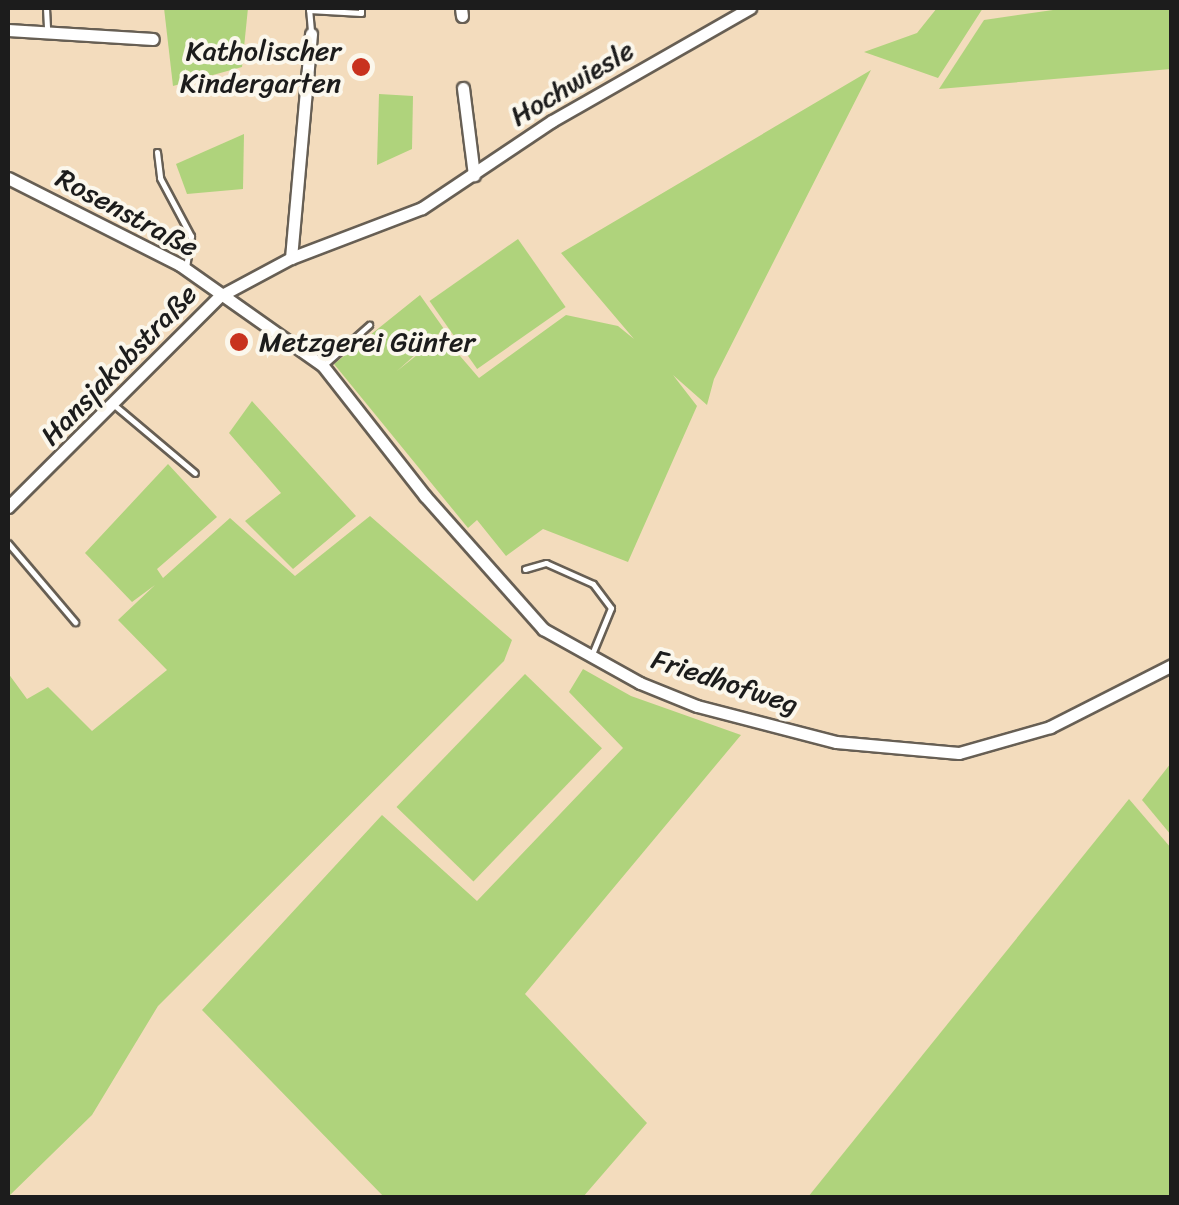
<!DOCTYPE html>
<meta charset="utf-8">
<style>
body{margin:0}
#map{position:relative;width:1179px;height:1205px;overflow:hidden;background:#f3dcbd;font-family:Sriracha,sans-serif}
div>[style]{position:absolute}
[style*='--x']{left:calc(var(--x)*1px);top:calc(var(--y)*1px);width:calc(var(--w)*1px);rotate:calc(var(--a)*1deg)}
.green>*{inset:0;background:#afd37c;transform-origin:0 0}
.roads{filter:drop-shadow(2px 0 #675f54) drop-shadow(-2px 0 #675f54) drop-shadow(0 2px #675f54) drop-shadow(0 -2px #675f54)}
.lane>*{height:5px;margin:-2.5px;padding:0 2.5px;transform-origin:2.5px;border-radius:2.5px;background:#fff}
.street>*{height:11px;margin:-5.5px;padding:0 5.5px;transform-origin:5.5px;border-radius:5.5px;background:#fff}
.dots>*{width:28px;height:28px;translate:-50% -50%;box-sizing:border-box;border:5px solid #fbf7ec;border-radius:50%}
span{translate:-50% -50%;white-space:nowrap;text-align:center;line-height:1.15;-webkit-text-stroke:8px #fbf7ec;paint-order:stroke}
.poi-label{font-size:28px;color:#1c1c1c}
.right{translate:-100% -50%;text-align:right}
.left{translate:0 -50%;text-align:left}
.street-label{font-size:28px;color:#1c1c1c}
.frame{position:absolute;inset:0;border:10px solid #1c1c1c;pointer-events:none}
</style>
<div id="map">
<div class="green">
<i style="clip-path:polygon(164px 8px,248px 8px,242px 67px,173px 86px)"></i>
<i style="clip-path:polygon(937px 8px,983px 8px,938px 78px,864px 52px,917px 33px)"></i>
<i style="clip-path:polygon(1067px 8px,1171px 8px,1171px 69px,939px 89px,984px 20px)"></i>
<i style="clip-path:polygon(871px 70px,714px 379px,707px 405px,673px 375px,697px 406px,628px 562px,543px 529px,506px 556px,477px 520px,468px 528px,334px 364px,420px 295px,444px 329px,397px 371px,442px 335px,479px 378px,566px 315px,618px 326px,634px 339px,561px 253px)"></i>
<i style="clip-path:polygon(379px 94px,413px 96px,412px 149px,377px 165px)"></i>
<i style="clip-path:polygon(244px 134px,243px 189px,187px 194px,176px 164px)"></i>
<i style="left:518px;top:239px;width:83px;height:108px;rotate:55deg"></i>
<i style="clip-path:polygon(252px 401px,356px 516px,293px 569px,245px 521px,281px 493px,229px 433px)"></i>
<i style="clip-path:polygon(168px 464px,217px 517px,157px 569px,163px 578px,230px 518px,295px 576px,370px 516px,512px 640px,504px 661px,158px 1006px,92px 1115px,8px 1197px,8px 673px,27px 699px,48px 687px,92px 731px,167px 670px,118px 620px,155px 585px,132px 602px,85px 553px)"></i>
<i style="clip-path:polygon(583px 669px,631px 696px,741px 735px,525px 994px,647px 1123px,583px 1197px,384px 1197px,202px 1010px,382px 815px,477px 901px,623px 748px,569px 692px)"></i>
<i style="left:525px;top:674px;width:107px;height:185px;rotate:44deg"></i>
<i style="clip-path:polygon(1171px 763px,1171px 835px,1142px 800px)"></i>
<i style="clip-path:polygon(1129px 799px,1171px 848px,1171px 1195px,808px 1197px)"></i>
</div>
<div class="roads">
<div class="lane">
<i style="--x:46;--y:8;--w:21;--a:87"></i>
<i style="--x:311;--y:31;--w:21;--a:-95"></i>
<i style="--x:309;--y:10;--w:52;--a:3.3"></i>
<i style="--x:361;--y:13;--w:5;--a:-90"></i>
<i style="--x:157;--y:152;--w:26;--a:83"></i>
<i style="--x:160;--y:178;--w:66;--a:61.9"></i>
<i style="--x:191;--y:236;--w:30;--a:99"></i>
<i style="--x:323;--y:366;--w:62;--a:-41.7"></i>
<i style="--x:113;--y:404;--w:107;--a:40.1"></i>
<i style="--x:8;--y:543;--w:104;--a:49.7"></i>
<i style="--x:525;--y:569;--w:22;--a:-16"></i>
<i style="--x:546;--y:563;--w:51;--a:24.1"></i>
<i style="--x:593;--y:584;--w:30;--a:53"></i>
<i style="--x:611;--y:608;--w:50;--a:112.4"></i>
</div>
<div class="street">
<i style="--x:461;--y:8;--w:8;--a:83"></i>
<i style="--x:8;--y:30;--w:145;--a:3.6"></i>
<i style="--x:463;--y:88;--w:88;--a:82.8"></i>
<i style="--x:8;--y:178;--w:193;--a:26.8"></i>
<i style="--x:180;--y:265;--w:175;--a:35.2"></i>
<i style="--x:323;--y:366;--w:165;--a:51.9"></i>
<i style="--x:425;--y:496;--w:178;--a:48.4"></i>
<i style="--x:543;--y:629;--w:111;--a:29.1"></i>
<i style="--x:640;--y:683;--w:61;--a:22"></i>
<i style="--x:697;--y:706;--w:144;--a:14.5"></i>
<i style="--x:836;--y:742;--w:123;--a:5.1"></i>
<i style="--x:959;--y:753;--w:95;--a:-15.9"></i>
<i style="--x:1050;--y:727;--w:137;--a:-26.9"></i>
<i style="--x:291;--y:258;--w:225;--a:-84.9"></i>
<i style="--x:8;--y:507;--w:299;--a:-44.9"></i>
<i style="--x:220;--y:296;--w:81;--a:-28.2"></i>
<i style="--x:291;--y:258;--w:140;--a:-20.9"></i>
<i style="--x:422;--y:208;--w:156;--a:-33.8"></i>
<i style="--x:552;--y:121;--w:228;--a:-29.7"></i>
</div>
</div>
<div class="dots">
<i style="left:361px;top:67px;background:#c8321e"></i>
<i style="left:239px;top:342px;background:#c8321e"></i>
</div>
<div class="poi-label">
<span class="right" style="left:341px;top:67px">Katholischer<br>Kindergarten</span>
<span class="left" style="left:259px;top:342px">Metzgerei Günter</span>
</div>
<div class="street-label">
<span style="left:572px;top:83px;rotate:-31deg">Hochwiesle</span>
<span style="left:127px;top:213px;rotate:28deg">Rosenstraße</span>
<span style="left:119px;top:365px;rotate:-46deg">Hansjakobstraße</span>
<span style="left:725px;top:682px;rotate:18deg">Friedhofweg</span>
</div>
<div class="frame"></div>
</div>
